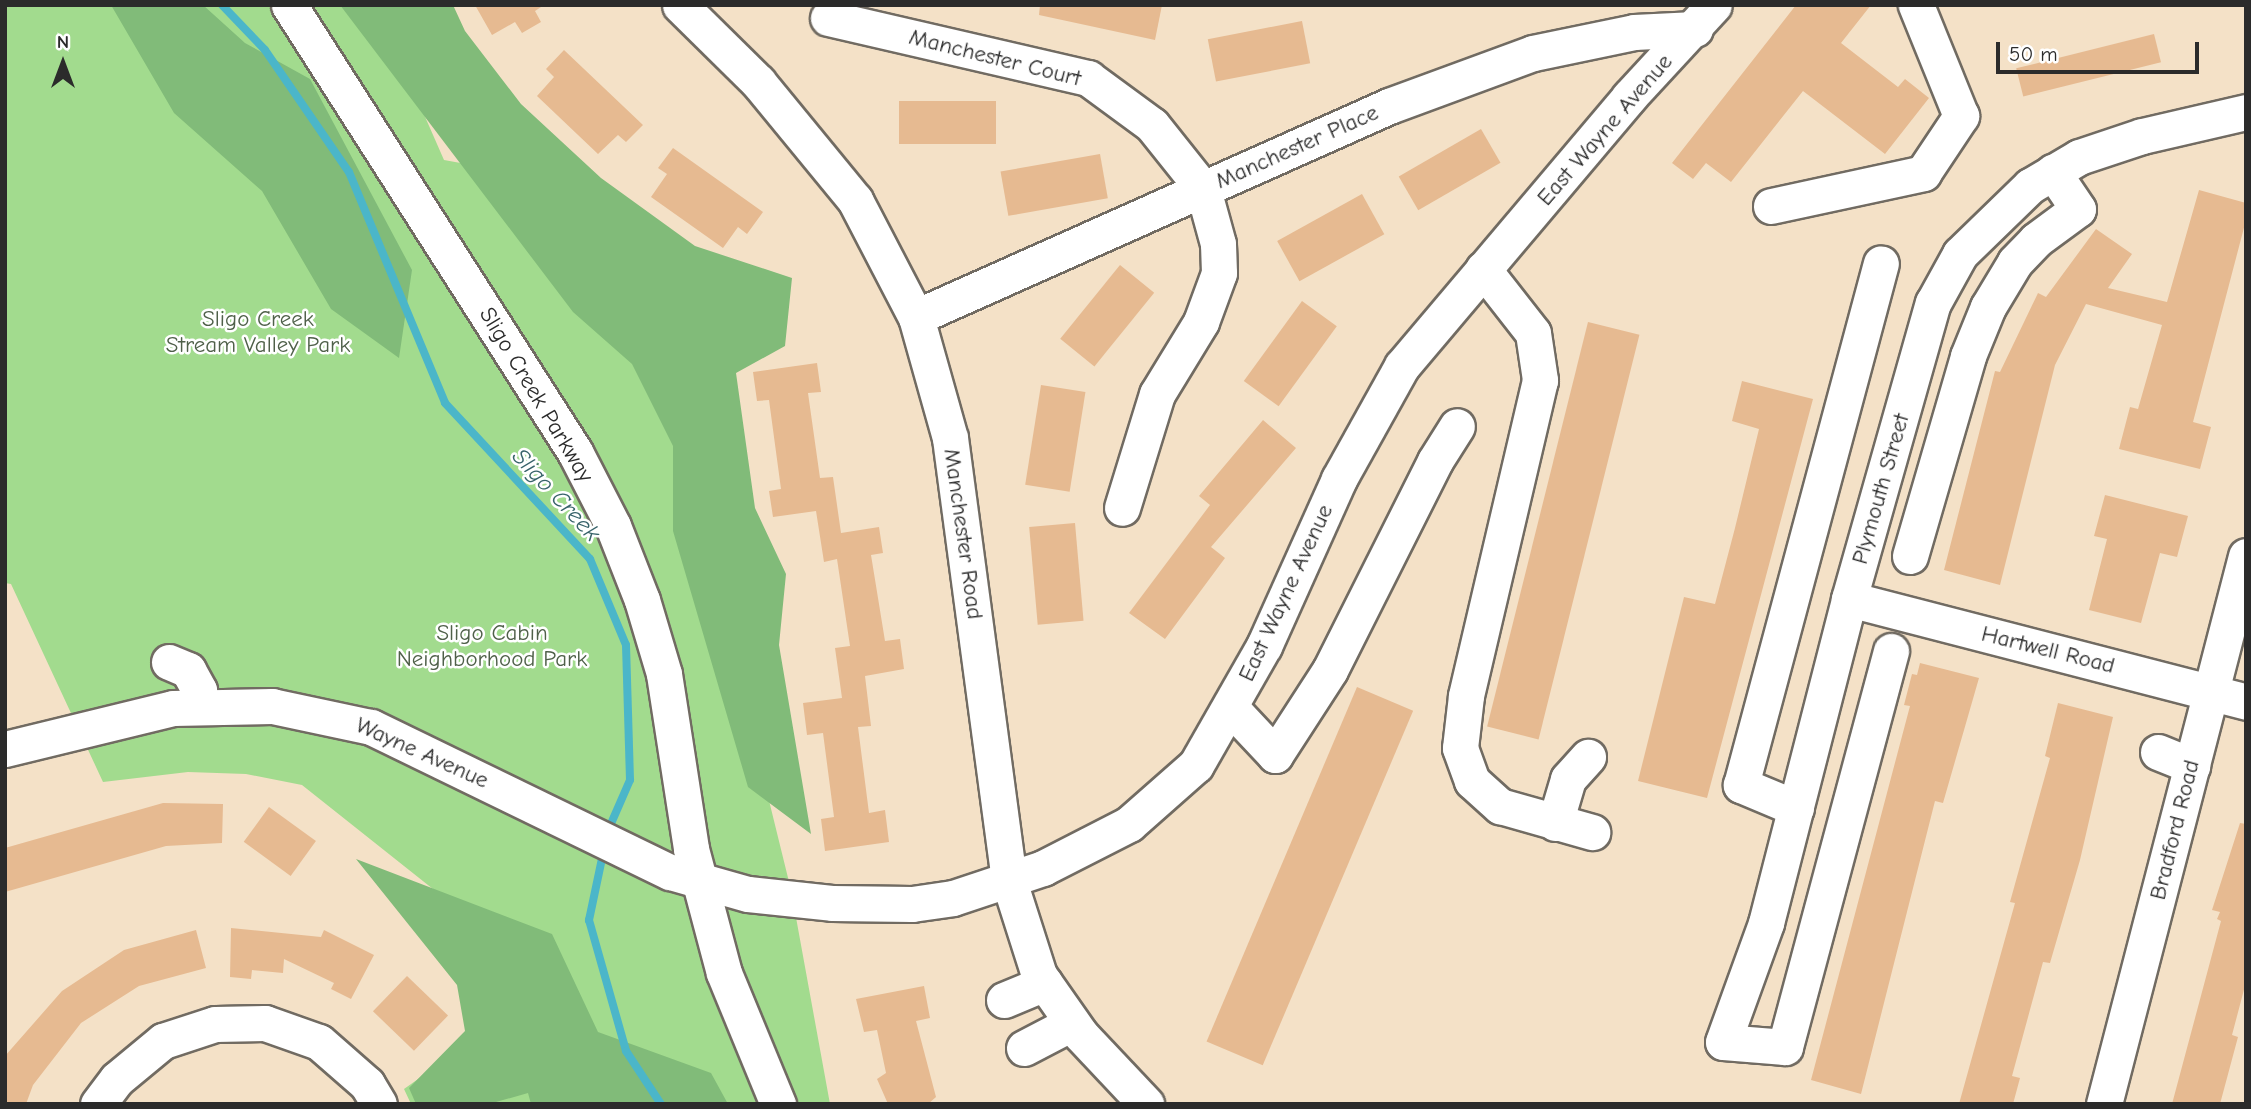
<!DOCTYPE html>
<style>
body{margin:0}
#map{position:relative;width:2251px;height:1109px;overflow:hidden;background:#f4e1c7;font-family:"Comic Neue",sans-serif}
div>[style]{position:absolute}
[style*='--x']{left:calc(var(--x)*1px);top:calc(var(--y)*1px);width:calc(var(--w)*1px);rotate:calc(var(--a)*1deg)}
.green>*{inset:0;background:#a2db8e}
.forest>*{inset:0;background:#81bb79}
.stream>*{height:8px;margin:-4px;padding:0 4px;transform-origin:4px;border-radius:4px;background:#4bb6c9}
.building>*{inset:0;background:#e6ba91;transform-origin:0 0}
.roads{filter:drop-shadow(2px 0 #716b62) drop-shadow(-2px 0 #716b62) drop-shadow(0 2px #716b62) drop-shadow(0 -2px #716b62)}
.minor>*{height:35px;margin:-17.5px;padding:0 17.5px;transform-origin:17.5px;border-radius:17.5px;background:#fff}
span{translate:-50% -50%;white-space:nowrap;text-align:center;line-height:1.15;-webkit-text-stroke:5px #fff;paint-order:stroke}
.street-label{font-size:23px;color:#2b2b2b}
.park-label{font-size:23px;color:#4f6049}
.water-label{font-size:24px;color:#38636a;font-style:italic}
.frame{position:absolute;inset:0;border:7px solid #2b2b2b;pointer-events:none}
.north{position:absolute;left:28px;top:28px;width:70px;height:70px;-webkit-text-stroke:5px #fff;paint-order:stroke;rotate:0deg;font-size:19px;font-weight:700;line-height:28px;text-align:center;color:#2b2b2b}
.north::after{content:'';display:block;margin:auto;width:24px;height:32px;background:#2b2b2b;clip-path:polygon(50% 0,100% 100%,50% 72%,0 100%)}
.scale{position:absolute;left:1996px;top:42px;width:203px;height:32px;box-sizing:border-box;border:4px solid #2b2b2b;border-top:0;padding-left:9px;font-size:21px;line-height:24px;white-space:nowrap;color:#2b2b2b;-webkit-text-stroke:5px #fff;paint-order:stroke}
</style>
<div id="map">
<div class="green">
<i style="clip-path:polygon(5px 5px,376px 5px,444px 160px,538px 177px,627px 223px,791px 890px,830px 1104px,411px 1104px,404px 1089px,531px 999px,472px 920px,302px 785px,246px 774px,188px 772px,103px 782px,11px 584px,5px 583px)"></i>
</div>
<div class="forest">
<i style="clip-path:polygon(111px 5px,203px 5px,245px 43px,310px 79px,412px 270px,399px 358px,331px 309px,262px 191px,174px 113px)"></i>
<i style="clip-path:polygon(340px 5px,453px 5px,465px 31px,521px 104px,601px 178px,695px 246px,792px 278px,785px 346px,736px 373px,755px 508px,786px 574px,779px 645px,811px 834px,748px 787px,673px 531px,673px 446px,632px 364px,573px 312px)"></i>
<i style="clip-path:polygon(356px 859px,552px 934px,598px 1032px,711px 1073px,728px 1104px,531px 1104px,528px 1093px,489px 1104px,416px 1104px,409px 1088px,465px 1031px,457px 985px)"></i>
</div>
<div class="stream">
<i style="--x:222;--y:5;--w:62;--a:46.3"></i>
<i style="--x:265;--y:50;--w:148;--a:55.5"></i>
<i style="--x:349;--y:172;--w:250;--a:67.4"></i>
<i style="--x:445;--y:403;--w:213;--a:47.1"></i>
<i style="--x:590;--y:559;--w:93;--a:67.3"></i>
<i style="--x:626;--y:645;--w:135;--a:88.3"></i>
<i style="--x:630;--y:780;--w:58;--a:113.5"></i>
<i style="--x:604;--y:849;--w:73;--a:101.9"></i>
<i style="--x:589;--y:920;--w:136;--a:74.2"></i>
<i style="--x:626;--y:1051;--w:64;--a:56.6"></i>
</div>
<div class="building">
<i style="clip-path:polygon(475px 5px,544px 5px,535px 11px,541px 22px,522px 33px,515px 22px,492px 35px)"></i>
<i style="clip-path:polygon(1040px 5px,1162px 5px,1155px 40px,1039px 15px)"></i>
<i style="clip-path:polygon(1796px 5px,1871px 5px,1841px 43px,1898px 87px,1905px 79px,1929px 98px,1885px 154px,1803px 91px,1731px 182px,1706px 163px,1693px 179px,1672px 163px)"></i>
<i style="left:1302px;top:21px;width:43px;height:96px;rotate:79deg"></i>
<i style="left:2154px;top:34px;width:29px;height:142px;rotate:76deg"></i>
<i style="clip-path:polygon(564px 50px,643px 125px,626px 142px,618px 135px,598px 154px,537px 96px,554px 77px,546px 69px)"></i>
<i style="left:899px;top:101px;width:97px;height:43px"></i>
<i style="left:1481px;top:129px;width:39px;height:95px;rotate:60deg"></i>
<i style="clip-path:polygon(673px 148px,763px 212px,747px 234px,738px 227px,723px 248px,651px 197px,667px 174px,658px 168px)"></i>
<i style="left:1100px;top:154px;width:45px;height:101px;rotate:80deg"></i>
<i style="clip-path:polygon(2199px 190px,2246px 203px,2246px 220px,2193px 422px,2211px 427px,2200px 469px,2119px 449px,2130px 407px,2138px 409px,2162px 325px,2086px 304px,2055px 365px,2000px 585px,1944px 570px,1995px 371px,2000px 372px,2038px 293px,2046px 297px,2096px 229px,2132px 254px,2108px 288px,2167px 302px)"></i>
<i style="left:1362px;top:194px;width:46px;height:97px;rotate:61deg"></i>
<i style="left:1120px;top:265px;width:44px;height:95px;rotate:39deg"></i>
<i style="left:1302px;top:301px;width:43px;height:99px;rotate:36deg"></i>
<i style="left:1588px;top:322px;width:53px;height:417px;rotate:14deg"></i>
<i style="clip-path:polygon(817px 363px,821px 392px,808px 393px,820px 478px,833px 477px,841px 533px,879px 527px,883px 553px,871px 555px,885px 641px,900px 639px,904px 669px,865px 676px,871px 726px,858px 727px,869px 813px,885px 810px,889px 842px,825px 851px,821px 819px,834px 817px,823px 733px,807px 735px,803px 703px,842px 698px,835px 648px,850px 646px,837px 559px,824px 562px,816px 511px,773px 517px,769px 491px,781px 489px,769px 400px,757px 401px,753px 372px)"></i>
<i style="clip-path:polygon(1742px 381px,1813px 399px,1707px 798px,1638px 781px,1684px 597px,1715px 604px,1735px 528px,1759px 429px,1732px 421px)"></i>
<i style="left:1041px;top:385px;width:45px;height:101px;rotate:9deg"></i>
<i style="clip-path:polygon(1263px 420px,1296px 448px,1211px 547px,1225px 558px,1165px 639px,1129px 613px,1210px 505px,1199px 496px)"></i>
<i style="clip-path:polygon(2105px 495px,2188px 516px,2177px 557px,2160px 553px,2141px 623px,2089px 610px,2107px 539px,2094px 536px)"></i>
<i style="left:1075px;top:523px;width:98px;height:46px;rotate:85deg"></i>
<i style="clip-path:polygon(1920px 663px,1979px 678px,1943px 803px,1935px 801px,1861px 1094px,1811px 1080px,1910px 706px,1904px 705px,1912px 674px,1917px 675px)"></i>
<i style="left:1357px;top:687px;width:61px;height:385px;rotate:23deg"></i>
<i style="clip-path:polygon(2058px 703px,2113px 717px,2080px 860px,2050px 963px,2043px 962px,2012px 1076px,2020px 1078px,2013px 1104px,1959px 1104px,2015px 903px,2010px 902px,2050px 758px,2045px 756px)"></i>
<i style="clip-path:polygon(163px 803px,223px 804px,222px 843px,166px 846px,5px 892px,5px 848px)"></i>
<i style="left:269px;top:807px;width:58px;height:43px;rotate:36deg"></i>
<i style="clip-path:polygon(2240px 823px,2246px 824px,2246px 982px,2232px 1035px,2238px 1037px,2220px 1104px,2172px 1104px,2221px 921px,2217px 919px,2220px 912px,2212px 910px)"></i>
<i style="clip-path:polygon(231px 928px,321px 937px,324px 930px,374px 955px,351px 999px,331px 989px,334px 983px,284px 959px,283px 973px,252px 970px,251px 979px,230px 977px)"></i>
<i style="clip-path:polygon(196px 930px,206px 968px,139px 986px,81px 1023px,33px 1085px,26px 1104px,5px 1104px,5px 1056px,62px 991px,124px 950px)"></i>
<i style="left:407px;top:976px;width:57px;height:49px;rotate:44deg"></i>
<i style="clip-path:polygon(924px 986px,930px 1018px,916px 1021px,936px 1097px,928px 1104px,888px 1104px,877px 1079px,886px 1073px,877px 1030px,864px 1032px,856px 999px)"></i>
</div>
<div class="roads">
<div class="minor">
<i style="--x:289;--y:5;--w:531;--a:57.39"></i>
<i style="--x:575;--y:452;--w:83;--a:62.8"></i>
<i style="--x:613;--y:526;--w:79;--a:68.6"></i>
<i style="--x:642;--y:600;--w:77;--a:73.4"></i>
<i style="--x:664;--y:674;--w:177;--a:81.2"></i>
<i style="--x:691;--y:849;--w:128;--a:75.1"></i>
<i style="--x:724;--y:973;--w:142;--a:67.6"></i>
<i style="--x:680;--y:5;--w:110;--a:44.6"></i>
<i style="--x:758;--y:82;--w:153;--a:50.6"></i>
<i style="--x:855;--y:200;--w:132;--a:62.5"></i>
<i style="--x:916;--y:317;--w:126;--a:74.3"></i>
<i style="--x:950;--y:438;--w:447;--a:82.4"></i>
<i style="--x:1009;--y:881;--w:99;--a:72.3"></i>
<i style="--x:1039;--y:975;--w:73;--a:55"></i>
<i style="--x:1081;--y:1035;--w:95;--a:46.7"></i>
<i style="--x:828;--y:18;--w:267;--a:13"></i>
<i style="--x:1088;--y:78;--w:79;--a:36.3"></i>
<i style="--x:1152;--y:125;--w:82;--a:51.4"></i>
<i style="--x:1203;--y:189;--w:57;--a:74.7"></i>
<i style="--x:1218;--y:244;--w:29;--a:88"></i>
<i style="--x:1219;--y:273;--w:52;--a:110.2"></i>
<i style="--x:1201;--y:322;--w:84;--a:121.4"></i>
<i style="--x:1157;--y:394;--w:119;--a:107.1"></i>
<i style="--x:1771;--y:206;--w:156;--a:-12.2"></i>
<i style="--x:1923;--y:173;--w:69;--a:-56.3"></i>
<i style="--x:1961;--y:116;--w:120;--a:-112.1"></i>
<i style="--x:1483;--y:269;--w:81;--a:52"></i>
<i style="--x:1533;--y:333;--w:48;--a:81.5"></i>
<i style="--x:1540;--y:380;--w:325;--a:103.2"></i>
<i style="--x:1466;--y:696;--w:52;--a:96.6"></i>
<i style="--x:1460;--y:748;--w:35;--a:70"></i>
<i style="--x:1472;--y:781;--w:38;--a:42"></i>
<i style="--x:1500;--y:806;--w:96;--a:15.8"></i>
<i style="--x:916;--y:317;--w:518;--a:-24.04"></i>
<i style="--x:1389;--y:106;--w:153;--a:-20.2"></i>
<i style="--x:1533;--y:53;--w:103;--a:-11.7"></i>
<i style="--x:1634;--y:32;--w:61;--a:-2.8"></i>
<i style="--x:1910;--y:556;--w:208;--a:-73.8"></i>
<i style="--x:1968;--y:356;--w:53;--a:-67.8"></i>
<i style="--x:1988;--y:307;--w:52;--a:-59"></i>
<i style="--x:2015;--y:262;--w:30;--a:-46"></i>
<i style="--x:2036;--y:240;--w:52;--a:-36.4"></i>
<i style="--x:2078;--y:209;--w:45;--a:-124"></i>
<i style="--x:1849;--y:599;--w:410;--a:14.5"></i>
<i style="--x:1891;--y:651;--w:410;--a:105"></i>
<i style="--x:1785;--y:1047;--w:62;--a:-175.4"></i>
<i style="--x:1723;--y:1042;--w:127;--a:-70.1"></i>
<i style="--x:1766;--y:923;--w:334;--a:-75.6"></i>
<i style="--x:1849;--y:599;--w:308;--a:-74.2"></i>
<i style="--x:1933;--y:303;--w:56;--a:-61.1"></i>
<i style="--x:1960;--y:254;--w:98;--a:-44.2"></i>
<i style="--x:2030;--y:186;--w:57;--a:-30.6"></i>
<i style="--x:2079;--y:157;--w:66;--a:-18.4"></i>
<i style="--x:2142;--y:136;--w:107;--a:-13"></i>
<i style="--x:169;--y:662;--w:21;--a:23"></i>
<i style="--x:188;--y:670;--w:23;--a:61"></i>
<i style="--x:199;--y:690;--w:16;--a:83"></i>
<i style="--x:1230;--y:707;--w:66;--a:46.8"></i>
<i style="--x:1275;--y:755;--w:101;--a:-57.1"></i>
<i style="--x:1330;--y:670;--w:234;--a:-63.3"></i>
<i style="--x:1435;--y:461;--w:41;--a:-57.8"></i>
<i style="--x:5;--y:749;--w:173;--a:-13.7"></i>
<i style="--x:173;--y:708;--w:99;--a:-1.2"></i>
<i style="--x:272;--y:706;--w:101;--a:12"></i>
<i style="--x:371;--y:727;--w:332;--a:25.9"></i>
<i style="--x:670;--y:872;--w:81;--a:15.8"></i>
<i style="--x:748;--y:894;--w:84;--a:6.1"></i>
<i style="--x:832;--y:903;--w:80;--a:0.7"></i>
<i style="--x:912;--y:904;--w:41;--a:-8.3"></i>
<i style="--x:953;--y:898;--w:95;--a:-18.4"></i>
<i style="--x:1043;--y:868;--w:97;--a:-27.1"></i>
<i style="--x:1129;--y:824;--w:89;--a:-41.4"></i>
<i style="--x:1196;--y:765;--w:137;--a:-60.3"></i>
<i style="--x:1264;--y:646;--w:183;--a:-65.8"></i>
<i style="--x:1339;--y:479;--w:129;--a:-60.9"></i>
<i style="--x:1402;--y:366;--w:352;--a:-49.8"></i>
<i style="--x:1629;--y:97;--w:125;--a:-47.3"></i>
<i style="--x:2158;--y:752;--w:37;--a:22"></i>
<i style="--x:1796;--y:808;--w:60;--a:-157.3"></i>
<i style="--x:1741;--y:785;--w:540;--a:-74.99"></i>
<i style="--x:1555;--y:823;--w:46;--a:-73.5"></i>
<i style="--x:1568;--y:779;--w:30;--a:-48"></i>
<i style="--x:1004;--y:1000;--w:44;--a:-22.5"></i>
<i style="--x:1024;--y:1048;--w:54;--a:-27.5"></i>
<i style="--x:98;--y:1104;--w:31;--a:-53"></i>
<i style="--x:117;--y:1079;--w:60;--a:-39.6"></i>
<i style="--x:163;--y:1041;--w:55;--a:-18.1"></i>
<i style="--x:215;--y:1024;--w:50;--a:-1.1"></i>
<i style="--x:265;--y:1023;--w:57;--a:19.4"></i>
<i style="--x:319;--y:1042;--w:64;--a:41.2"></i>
<i style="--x:367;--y:1084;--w:23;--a:59"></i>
<i style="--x:2104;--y:1104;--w:566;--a:-75.47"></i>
</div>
</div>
<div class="street-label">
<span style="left:995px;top:58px;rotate:14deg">Manchester Court</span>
<span style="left:1605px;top:130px;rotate:-49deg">East Wayne Avenue</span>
<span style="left:1297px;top:147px;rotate:-24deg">Manchester Place</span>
<span style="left:536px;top:395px;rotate:59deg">Sligo Creek Parkway</span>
<span style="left:1881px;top:489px;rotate:-74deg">Plymouth Street</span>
<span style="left:963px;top:534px;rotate:82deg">Manchester Road</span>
<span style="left:1286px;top:593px;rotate:-65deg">East Wayne Avenue</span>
<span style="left:2048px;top:650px;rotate:14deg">Hartwell Road</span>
<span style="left:422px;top:753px;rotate:24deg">Wayne Avenue</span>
<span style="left:2175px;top:830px;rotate:-76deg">Bradford Road</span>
</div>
<div class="park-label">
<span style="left:258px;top:332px">Sligo Creek<br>Stream Valley Park</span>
<span style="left:492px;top:646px">Sligo Cabin<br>Neighborhood Park</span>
</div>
<div class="water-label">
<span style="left:556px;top:495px;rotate:47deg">Sligo Creek</span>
</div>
<div class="frame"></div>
<div class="north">N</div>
<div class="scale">50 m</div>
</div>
